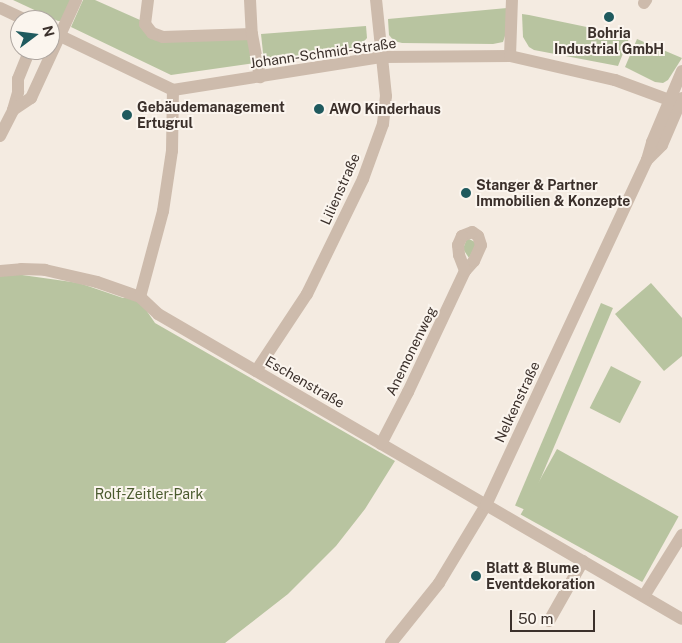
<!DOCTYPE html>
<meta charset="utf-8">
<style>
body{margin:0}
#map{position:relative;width:682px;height:643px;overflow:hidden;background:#f4ebe1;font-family:"Public Sans",sans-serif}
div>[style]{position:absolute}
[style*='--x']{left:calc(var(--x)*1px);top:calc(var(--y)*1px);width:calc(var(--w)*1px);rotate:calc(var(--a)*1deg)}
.green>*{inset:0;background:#b8c4a0;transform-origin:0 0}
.minor>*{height:12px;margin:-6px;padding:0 6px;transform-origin:6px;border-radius:6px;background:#cdbbac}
.dots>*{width:14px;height:14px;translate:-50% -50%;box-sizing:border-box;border:2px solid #fbf5ee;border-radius:50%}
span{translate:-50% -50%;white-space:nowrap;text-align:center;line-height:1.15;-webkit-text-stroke:4px #fbf5ee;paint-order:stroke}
.poi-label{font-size:14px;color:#3b302b;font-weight:700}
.left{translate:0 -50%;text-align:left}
.street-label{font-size:14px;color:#3b302b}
.park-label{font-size:14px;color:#4a5a2e}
.north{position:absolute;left:10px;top:10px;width:50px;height:50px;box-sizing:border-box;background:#fbf5ee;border:1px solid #aea6a0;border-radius:50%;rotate:75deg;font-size:14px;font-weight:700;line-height:20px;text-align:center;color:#3b302b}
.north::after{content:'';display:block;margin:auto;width:18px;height:22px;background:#1f5a5e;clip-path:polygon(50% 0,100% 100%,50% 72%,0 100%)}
.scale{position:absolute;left:510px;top:610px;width:85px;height:22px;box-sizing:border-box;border:2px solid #3b302b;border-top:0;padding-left:6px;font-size:15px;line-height:18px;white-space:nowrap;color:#3b302b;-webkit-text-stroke:4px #fbf5ee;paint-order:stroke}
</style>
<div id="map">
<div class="green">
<i style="clip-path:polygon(13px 0,71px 0,61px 21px,58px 21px)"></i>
<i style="clip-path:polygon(83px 0,95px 0,140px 20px,150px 35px,250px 37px,255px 63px,171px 75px,71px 27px)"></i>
<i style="clip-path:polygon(507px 8px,508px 27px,503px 42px,493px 44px,402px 43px,394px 41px,389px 35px,388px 19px)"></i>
<i style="clip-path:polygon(522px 14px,529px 15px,630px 36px,618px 66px,534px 50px,529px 47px,523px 37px)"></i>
<i style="clip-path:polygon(366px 26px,367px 38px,359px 47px,264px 62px,261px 34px)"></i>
<i style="clip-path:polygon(637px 39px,682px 58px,668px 80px,663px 83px,655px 82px,625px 67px)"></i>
<i style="clip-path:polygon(467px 238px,477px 243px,469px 258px,463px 249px)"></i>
<i style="clip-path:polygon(15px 274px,79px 283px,123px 298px,133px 298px,142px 304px,155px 323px,395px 461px,365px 509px,336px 546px,288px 594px,225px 643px,0 643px,0 276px)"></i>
<i style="clip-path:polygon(651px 283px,682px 318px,682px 356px,664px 371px,615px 314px)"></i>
<i style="left:601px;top:303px;width:13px;height:220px;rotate:23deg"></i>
<i style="left:611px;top:366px;width:34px;height:47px;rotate:27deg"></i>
<i style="left:557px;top:449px;width:139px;height:75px;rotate:29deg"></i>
</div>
<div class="minor">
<i style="--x:148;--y:0;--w:24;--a:97"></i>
<i style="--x:145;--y:24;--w:11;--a:52"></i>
<i style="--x:152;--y:33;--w:12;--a:20"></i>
<i style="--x:163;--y:37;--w:89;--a:-1.9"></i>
<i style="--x:250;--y:0;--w:34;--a:87"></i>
<i style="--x:252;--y:34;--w:44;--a:79.5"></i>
<i style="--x:644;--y:3;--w:4;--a:-56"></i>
<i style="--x:0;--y:8;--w:29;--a:25"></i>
<i style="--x:50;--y:31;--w:136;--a:25.6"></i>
<i style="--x:510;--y:56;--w:56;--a:-88"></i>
<i style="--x:173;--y:90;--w:212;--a:-9"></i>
<i style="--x:382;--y:57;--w:128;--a:-0.4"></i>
<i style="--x:510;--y:56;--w:108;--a:12.9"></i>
<i style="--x:615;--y:80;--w:69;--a:20.3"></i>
<i style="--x:13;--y:110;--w:19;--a:-74"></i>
<i style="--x:18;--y:92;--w:13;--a:-90"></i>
<i style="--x:18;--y:79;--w:31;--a:-68"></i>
<i style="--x:0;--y:136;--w:29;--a:-63"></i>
<i style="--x:13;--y:110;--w:22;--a:-34"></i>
<i style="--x:31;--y:98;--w:108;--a:-65.3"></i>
<i style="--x:647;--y:160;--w:21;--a:-45"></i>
<i style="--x:662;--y:145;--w:51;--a:-66.9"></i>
<i style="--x:0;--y:271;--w:21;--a:-5"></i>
<i style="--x:21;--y:269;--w:24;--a:2"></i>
<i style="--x:45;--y:270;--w:53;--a:13"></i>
<i style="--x:97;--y:282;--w:46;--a:19.2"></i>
<i style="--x:140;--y:297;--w:25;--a:43"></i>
<i style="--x:158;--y:314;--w:606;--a:30.2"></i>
<i style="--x:140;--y:297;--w:89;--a:-75"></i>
<i style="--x:163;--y:211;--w:61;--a:-81.5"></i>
<i style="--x:172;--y:151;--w:61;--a:-89.1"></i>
<i style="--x:256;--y:371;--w:92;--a:-56.5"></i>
<i style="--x:307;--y:294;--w:128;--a:-64"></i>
<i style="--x:363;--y:179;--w:59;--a:-70"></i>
<i style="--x:383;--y:124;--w:28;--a:-84"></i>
<i style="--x:386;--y:96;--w:97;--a:-95.9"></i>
<i style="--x:381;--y:444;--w:59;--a:-62.6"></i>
<i style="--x:408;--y:392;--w:134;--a:-64.8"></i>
<i style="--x:465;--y:271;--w:13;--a:-48"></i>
<i style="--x:474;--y:261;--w:17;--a:-66"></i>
<i style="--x:481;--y:245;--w:9;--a:-108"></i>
<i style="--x:478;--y:236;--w:7;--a:-146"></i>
<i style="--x:472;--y:232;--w:11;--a:158"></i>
<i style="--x:462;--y:236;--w:10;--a:114"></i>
<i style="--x:458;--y:245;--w:10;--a:84"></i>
<i style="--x:459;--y:255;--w:17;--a:69"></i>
<i style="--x:644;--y:596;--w:72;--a:-58.1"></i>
<i style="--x:549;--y:621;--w:69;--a:-60.5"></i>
<i style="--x:391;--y:643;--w:77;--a:-51.3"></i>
<i style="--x:439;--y:583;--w:91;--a:-58.9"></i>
<i style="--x:486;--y:505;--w:381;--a:-65"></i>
<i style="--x:647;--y:160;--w:19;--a:-74"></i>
<i style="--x:652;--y:142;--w:77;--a:-67.1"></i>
</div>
<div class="dots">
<i style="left:609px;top:17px;background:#1f5a5e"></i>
<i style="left:319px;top:109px;background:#1f5a5e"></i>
<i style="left:127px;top:115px;background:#1f5a5e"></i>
<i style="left:466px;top:193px;background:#1f5a5e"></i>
<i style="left:476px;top:576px;background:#1f5a5e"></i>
</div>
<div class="poi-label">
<span style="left:609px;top:41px">Bohria<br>Industrial GmbH</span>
<span class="left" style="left:137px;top:115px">Gebäudemanagement<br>Ertugrul</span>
<span class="left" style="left:329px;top:109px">AWO Kinderhaus</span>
<span class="left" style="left:476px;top:193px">Stanger &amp; Partner<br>Immobilien &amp; Konzepte</span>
<span class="left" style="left:486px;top:576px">Blatt &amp; Blume<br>Eventdekoration</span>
</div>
<div class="street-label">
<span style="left:323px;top:53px;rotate:-8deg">Johann-Schmid-Straße</span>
<span style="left:340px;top:189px;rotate:-66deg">Lilienstraße</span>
<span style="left:411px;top:351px;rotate:-64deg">Anemonenweg</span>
<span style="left:305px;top:382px;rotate:30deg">Eschenstraße</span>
<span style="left:517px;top:402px;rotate:-65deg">Nelkenstraße</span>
</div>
<div class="park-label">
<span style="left:149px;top:494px">Rolf-Zeitler-Park</span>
</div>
<div class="north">N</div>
<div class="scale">50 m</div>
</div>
